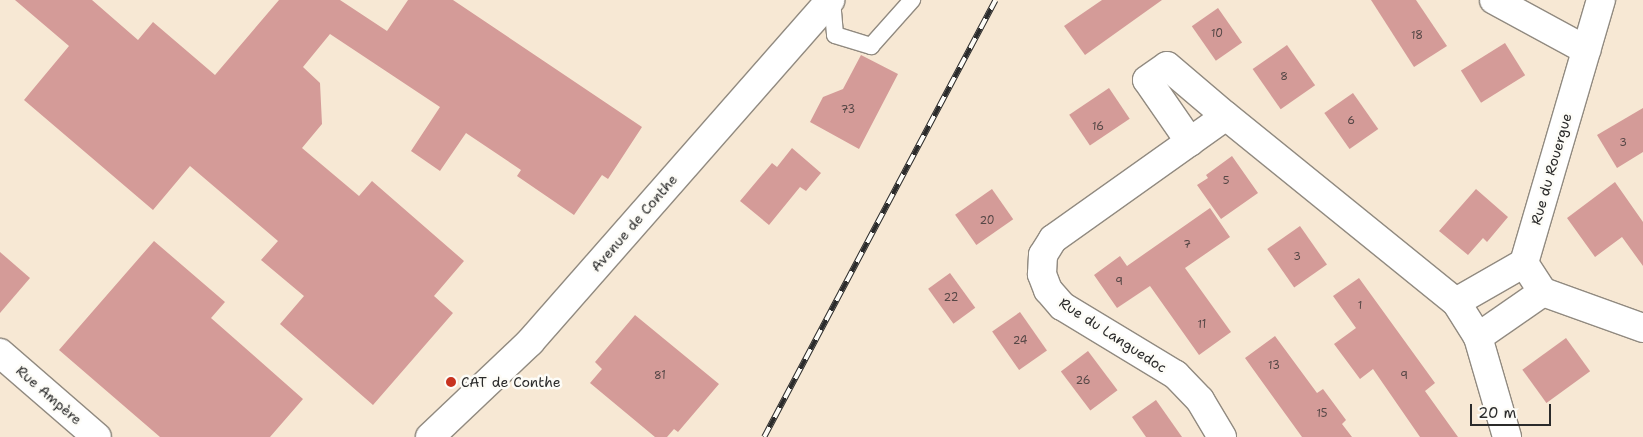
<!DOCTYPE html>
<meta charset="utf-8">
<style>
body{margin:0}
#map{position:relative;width:1643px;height:437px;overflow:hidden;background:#f7e8d4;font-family:"Shantell Sans",sans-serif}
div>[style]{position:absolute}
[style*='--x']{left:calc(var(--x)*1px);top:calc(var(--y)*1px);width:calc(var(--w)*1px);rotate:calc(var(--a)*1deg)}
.building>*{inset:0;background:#d49b98;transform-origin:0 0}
.roads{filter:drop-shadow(1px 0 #918a80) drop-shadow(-1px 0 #918a80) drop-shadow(0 1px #918a80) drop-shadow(0 -1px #918a80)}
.service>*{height:16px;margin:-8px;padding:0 8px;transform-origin:8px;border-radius:8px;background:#fff}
.minor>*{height:28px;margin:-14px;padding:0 14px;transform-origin:14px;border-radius:14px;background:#fff}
.tertiary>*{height:28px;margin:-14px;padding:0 14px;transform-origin:14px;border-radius:14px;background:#fff}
.rail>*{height:5.5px;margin-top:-2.75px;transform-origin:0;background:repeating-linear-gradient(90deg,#fdfcf7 0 11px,#2b2b2b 0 22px);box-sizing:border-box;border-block:1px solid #2b2b2b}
.dots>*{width:14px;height:14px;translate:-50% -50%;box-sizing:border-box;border:2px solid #fdfcf7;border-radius:50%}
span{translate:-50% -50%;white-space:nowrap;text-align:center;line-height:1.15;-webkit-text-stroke:5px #fdfcf7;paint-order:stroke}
.number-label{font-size:11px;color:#554746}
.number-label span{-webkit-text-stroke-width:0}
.street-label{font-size:14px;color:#2b2b2b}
.poi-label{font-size:14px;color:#2b2b2b}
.left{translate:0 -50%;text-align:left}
.scale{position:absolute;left:1470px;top:404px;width:81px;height:22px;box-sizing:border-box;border:2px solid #2b2b2b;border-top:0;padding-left:6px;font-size:15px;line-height:18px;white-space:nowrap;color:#2b2b2b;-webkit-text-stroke:4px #fdfcf7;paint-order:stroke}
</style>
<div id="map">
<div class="building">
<i style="clip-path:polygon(15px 0,92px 0,138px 40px,153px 22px,215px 75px,279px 0,340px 0,387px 31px,408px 0,453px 0,642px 127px,608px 179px,602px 175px,574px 215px,517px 176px,521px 170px,466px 133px,440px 171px,411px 151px,440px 107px,330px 34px,303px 67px,320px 83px,322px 124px,302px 148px,359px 196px,372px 181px,464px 261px,434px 296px,453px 313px,373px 405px,280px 324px,304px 296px,261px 260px,278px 241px,190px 166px,153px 210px,24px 100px,69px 46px)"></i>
<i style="clip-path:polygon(1102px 0,1162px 0,1085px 55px,1064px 26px)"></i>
<i style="clip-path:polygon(1371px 0,1416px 0,1447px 46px,1414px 67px)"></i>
<i style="left:1218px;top:8px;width:42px;height:32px;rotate:55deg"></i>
<i style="left:1505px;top:43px;width:38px;height:52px;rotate:58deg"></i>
<i style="left:1287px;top:45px;width:49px;height:42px;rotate:55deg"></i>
<i style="clip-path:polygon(861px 55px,898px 74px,859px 149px,810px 122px,823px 97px,843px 89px)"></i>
<i style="left:1109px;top:88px;width:37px;height:48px;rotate:56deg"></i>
<i style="left:1353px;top:93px;width:44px;height:35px;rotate:55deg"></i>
<i style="clip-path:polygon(1643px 108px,1643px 152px,1617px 168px,1597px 135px)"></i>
<i style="clip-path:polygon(792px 148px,821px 173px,806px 191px,800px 187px,769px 225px,740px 201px,772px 163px,777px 167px)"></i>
<i style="clip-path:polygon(1232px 156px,1258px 193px,1221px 219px,1197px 185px,1208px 178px,1206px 175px)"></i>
<i style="clip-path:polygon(1615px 182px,1643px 222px,1643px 266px,1622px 237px,1595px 257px,1567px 218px)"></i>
<i style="left:992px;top:189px;width:37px;height:45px;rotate:55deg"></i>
<i style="clip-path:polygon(1476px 189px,1508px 217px,1487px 242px,1483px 238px,1468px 255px,1439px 231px)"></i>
<i style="clip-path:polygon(1210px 208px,1230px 237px,1185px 268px,1231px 332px,1199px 355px,1150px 286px,1117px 308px,1094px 275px,1120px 256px,1127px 266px)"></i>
<i style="left:1300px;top:226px;width:47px;height:40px;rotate:55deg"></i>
<i style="clip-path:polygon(154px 241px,225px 302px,211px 318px,303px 399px,270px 437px,160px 437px,59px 350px)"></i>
<i style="clip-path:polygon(0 252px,30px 278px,0 313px)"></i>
<i style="left:950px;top:273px;width:43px;height:27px;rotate:54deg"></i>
<i style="clip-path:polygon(1359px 278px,1435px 383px,1425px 391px,1458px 437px,1420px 437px,1373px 369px,1360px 379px,1334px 344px,1356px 328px,1333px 296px)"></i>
<i style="left:1020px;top:312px;width:47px;height:34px;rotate:55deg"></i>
<i style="clip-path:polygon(635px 315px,719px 384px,678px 432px,674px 429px,667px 437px,655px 437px,590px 383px,602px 369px,595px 362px)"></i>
<i style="clip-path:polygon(1275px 336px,1317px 393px,1323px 389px,1346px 420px,1342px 424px,1352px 437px,1302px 437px,1245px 358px)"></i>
<i style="left:1566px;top:338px;width:41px;height:54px;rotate:54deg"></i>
<i style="left:1088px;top:351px;width:49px;height:34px;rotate:53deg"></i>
<i style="clip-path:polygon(1156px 400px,1182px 437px,1146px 437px,1132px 417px)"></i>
</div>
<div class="roads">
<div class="service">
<i style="--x:832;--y:0;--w:35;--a:85"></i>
<i style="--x:835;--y:35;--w:38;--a:17"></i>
<i style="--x:871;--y:46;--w:62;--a:-48.3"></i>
</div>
<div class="minor">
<i style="--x:1494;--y:0;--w:105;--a:28.5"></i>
<i style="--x:1190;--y:142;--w:75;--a:-124.7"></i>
<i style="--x:1147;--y:80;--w:24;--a:-35"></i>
<i style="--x:1167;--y:66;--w:77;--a:40.3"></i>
<i style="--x:1524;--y:263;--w:35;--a:57"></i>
<i style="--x:1543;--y:292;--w:106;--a:19.8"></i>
<i style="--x:1456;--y:302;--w:78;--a:-29.8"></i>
<i style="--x:1524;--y:263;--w:274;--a:-73.7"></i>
<i style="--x:1478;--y:337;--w:79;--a:-34.7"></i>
<i style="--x:0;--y:353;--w:128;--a:40.9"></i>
<i style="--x:1222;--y:437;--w:43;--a:-120.7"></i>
<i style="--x:1200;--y:400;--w:35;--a:-134"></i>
<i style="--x:1176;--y:375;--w:133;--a:-148.8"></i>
<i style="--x:1062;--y:306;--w:21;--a:-131"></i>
<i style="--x:1048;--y:290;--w:17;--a:-111"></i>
<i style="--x:1042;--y:274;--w:19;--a:-87"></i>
<i style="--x:1043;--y:255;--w:19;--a:-58"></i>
<i style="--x:1053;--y:239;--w:212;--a:-35.4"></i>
<i style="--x:1226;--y:116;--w:296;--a:39"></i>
<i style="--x:1456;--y:302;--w:41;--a:57.8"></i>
<i style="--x:1478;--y:337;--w:104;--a:73.8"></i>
</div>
<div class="tertiary">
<i style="--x:430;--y:437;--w:138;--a:-43.5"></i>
<i style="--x:530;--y:342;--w:455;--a:-48.7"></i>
</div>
</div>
<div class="rail">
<i style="--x:764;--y:437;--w:494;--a:-62.1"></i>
</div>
<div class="dots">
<i style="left:451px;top:382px;background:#c8321e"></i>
</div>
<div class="number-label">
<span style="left:1217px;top:34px">10</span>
<span style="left:1417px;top:36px">18</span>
<span style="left:1284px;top:77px">8</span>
<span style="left:848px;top:110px">73</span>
<span style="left:1351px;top:121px">6</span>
<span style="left:1098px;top:127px">16</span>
<span style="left:1623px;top:143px">3</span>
<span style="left:1226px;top:181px">5</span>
<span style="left:987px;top:221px">20</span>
<span style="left:1187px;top:245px">7</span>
<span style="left:1297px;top:257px">3</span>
<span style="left:1119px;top:282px">9</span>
<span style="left:951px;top:298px">22</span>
<span style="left:1360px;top:306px">1</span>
<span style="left:1202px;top:325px">11</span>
<span style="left:1020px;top:341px">24</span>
<span style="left:1274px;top:366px">13</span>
<span style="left:660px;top:376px">81</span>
<span style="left:1404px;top:376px">9</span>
<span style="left:1083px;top:381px">26</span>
<span style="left:1322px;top:414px">15</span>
</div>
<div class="street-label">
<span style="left:1551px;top:169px;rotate:-74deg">Rue du Rouergue</span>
<span style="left:634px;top:223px;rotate:-49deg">Avenue de Conthe</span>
<span style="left:1113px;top:335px;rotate:33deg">Rue du Languedoc</span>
<span style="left:49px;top:395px;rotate:41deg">Rue Ampère</span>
</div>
<div class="poi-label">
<span class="left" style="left:461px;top:382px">CAT de Conthe</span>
</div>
<div class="scale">20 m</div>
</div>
